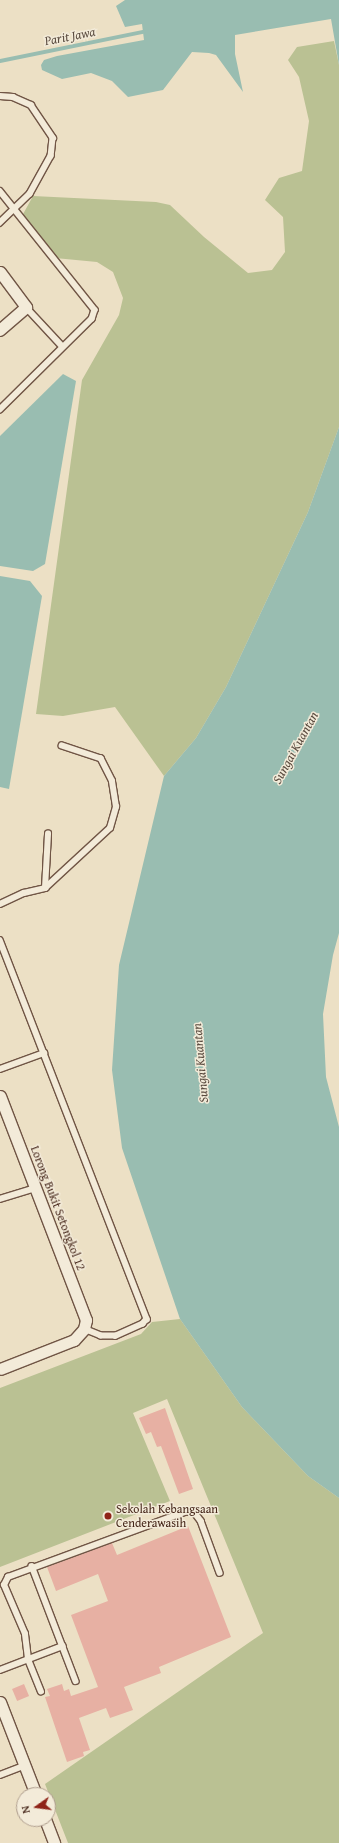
<!DOCTYPE html>
<style>
body{margin:0}
#map{position:relative;width:339px;height:1843px;overflow:hidden;background:#ece0c5;font-family:"Gentium Book Plus",serif}
div>[style]{position:absolute}
[style*='--x']{left:calc(var(--x)*1px);top:calc(var(--y)*1px);width:calc(var(--w)*1px);rotate:calc(var(--a)*1deg)}
.green>*{inset:0;background:#bac193}
.water>*{inset:0;background:#99bdb1}
.stream>*{height:4px;margin:-2px;padding:0 2px;transform-origin:2px;border-radius:2px;background:#99bdb1}
.building>*{inset:0;background:#e7b0a3;transform-origin:0 0}
.roads{filter:drop-shadow(1px 0 #705545) drop-shadow(-1px 0 #705545) drop-shadow(0 1px #705545) drop-shadow(0 -1px #705545)}
.service>*{height:5.5px;margin:-2.75px;padding:0 2.75px;transform-origin:2.75px;border-radius:2.75px;background:#f3ebd9}
.minor>*{height:11px;margin:-5.5px;padding:0 5.5px;transform-origin:5.5px;border-radius:5.5px;background:#f3ebd9}
.dots>*{width:11px;height:11px;translate:-50% -50%;box-sizing:border-box;border:2px solid #f3ebd9;border-radius:50%}
span{translate:-50% -50%;white-space:nowrap;text-align:center;line-height:1.15;-webkit-text-stroke:3px #f3ebd9;paint-order:stroke}
.street-label{font-size:12px;color:#46271a}
.poi-label{font-size:12px;color:#46271a}
.left{translate:0 -50%;text-align:left}
.water-label{font-size:13px;color:#5b4c40;font-style:italic}
.north{position:absolute;left:16px;top:1787px;width:40px;height:40px;box-sizing:border-box;background:#f3ebd9;border:1px solid #ae9d8d;border-radius:50%;rotate:256deg;font-size:11px;font-weight:700;line-height:16px;text-align:center;color:#46271a}
.north::after{content:'';display:block;margin:auto;width:14px;height:18px;background:#8f2418;clip-path:polygon(50% 0,100% 100%,50% 72%,0 100%)}
</style>
<div id="map">
<div class="green">
<i style="clip-path:polygon(334px 41px,339px 65px,339px 427px,308px 512px,226px 687px,196px 738px,164px 776px,115px 707px,63px 716px,36px 714px,82px 380px,119px 315px,123px 298px,113px 272px,97px 262px,55px 258px,22px 216px,33px 196px,156px 202px,170px 205px,204px 237px,248px 273px,272px 270px,285px 252px,283px 217px,265px 200px,279px 178px,302px 171px,309px 121px,299px 77px,288px 60px,297px 47px)"></i>
<i style="clip-path:polygon(180px 1319px,242px 1407px,308px 1476px,339px 1498px,339px 1843px,68px 1843px,45px 1784px,263px 1633px,167px 1399px,133px 1413px,170px 1501px,0 1567px,0 1388px,141px 1334px,152px 1322px)"></i>
</div>
<div class="water">
<i style="clip-path:polygon(125px 0,339px 0,339px 65px,331px 19px,235px 35px,235px 54px,243px 92px,216px 55px,209px 53px,192px 52px,163px 90px,128px 97px,112px 81px,91px 73px,62px 79px,42px 70px,41px 65px,44px 60px,57px 56px,144px 40px,142px 24px,125px 27px,116px 6px)"></i>
<i style="clip-path:polygon(63px 374px,76px 381px,45px 564px,33px 571px,0 566px,0 436px)"></i>
<i style="clip-path:polygon(339px 427px,339px 933px,333px 955px,323px 1014px,326px 1077px,339px 1127px,339px 1498px,308px 1476px,242px 1407px,180px 1319px,122px 1148px,112px 1070px,119px 965px,164px 776px,196px 738px,226px 687px,308px 512px)"></i>
<i style="clip-path:polygon(0 576px,30px 581px,42px 596px,9px 789px,0 787px)"></i>
</div>
<div class="stream">
<i style="--x:0;--y:61;--w:146;--a:-11.5"></i>
</div>
<div class="building">
<i style="clip-path:polygon(165px 1408px,193px 1489px,179px 1494px,161px 1446px,157px 1447px,151px 1432px,146px 1434px,139px 1418px)"></i>
<i style="clip-path:polygon(188px 1526px,231px 1637px,159px 1667px,161px 1673px,124px 1687px,133px 1710px,110px 1718px,106px 1708px,79px 1718px,90px 1750px,83px 1752px,84px 1756px,67px 1762px,45px 1697px,50px 1696px,47px 1689px,62px 1684px,64px 1691px,69px 1689px,71px 1696px,98px 1687px,71px 1615px,108px 1601px,98px 1574px,56px 1591px,47px 1567px,112px 1543px,117px 1555px)"></i>
<i style="left:24px;top:1684px;width:13px;height:13px;rotate:67deg"></i>
</div>
<div class="roads">
<div class="service">
<i style="--x:0;--y:96;--w:13;--a:4"></i>
<i style="--x:13;--y:97;--w:20;--a:24"></i>
<i style="--x:31;--y:105;--w:40;--a:56"></i>
<i style="--x:53;--y:138;--w:18;--a:96"></i>
<i style="--x:51;--y:156;--w:43;--a:118.9"></i>
<i style="--x:30;--y:194;--w:42;--a:136"></i>
<i style="--x:0;--y:191;--w:152;--a:51.4"></i>
<i style="--x:95;--y:310;--w:9;--a:108"></i>
<i style="--x:92;--y:319;--w:129;--a:135.3"></i>
<i style="--x:26;--y:307;--w:54;--a:47.2"></i>
<i style="--x:45;--y:888;--w:54;--a:-86.8"></i>
<i style="--x:0;--y:904;--w:26;--a:-25"></i>
<i style="--x:24;--y:893;--w:22;--a:-13"></i>
<i style="--x:45;--y:888;--w:88;--a:-42.7"></i>
<i style="--x:110;--y:828;--w:22;--a:-74"></i>
<i style="--x:116;--y:807;--w:26;--a:-99"></i>
<i style="--x:112;--y:781;--w:25;--a:-117"></i>
<i style="--x:101;--y:759;--w:41;--a:-161.6"></i>
<i style="--x:0;--y:940;--w:407;--a:68.8"></i>
<i style="--x:147;--y:1319;--w:6;--a:129"></i>
<i style="--x:143;--y:1324;--w:30;--a:156"></i>
<i style="--x:116;--y:1336;--w:15;--a:180"></i>
<i style="--x:101;--y:1336;--w:18;--a:-158"></i>
<i style="--x:0;--y:1069;--w:47;--a:-20"></i>
<i style="--x:0;--y:1199;--w:38;--a:-17"></i>
<i style="--x:32;--y:1566;--w:123;--a:69.1"></i>
<i style="--x:0;--y:1670;--w:67;--a:-20.9"></i>
<i style="--x:41;--y:1692;--w:35;--a:-112"></i>
<i style="--x:28;--y:1659;--w:25;--a:-97"></i>
<i style="--x:25;--y:1634;--w:53;--a:-113.2"></i>
<i style="--x:4;--y:1585;--w:9;--a:-63"></i>
<i style="--x:8;--y:1577;--w:191;--a:-20.2"></i>
<i style="--x:187;--y:1511;--w:8;--a:14"></i>
<i style="--x:195;--y:1513;--w:10;--a:53"></i>
<i style="--x:201;--y:1521;--w:55;--a:69.9"></i>
<i style="--x:0;--y:1775;--w:26;--a:-21"></i>
</div>
<div class="minor">
<i style="--x:0;--y:272;--w:44;--a:53.4"></i>
<i style="--x:26;--y:307;--w:35;--a:139"></i>
<i style="--x:0;--y:1096;--w:240;--a:69"></i>
<i style="--x:86;--y:1320;--w:9;--a:103"></i>
<i style="--x:84;--y:1329;--w:15;--a:132"></i>
<i style="--x:74;--y:1340;--w:79;--a:158.6"></i>
<i style="--x:0;--y:1702;--w:100;--a:68.8"></i>
<i style="--x:45;--y:1819;--w:26;--a:69"></i>
</div>
</div>
<div class="dots">
<i style="left:108px;top:1516px;background:#8f2418"></i>
</div>
<div class="street-label">
<span style="left:58px;top:1208px;rotate:69deg">Lorong Bukit Setongkol 12</span>
</div>
<div class="poi-label">
<span class="left" style="left:116px;top:1516px">Sekolah Kebangsaan<br>Cenderawasih</span>
</div>
<div class="water-label">
<span style="left:70px;top:37px;rotate:-11deg">Parit Jawa</span>
<span style="left:296px;top:748px;rotate:-61deg">Sungai Kuantan</span>
<span style="left:201px;top:1063px;rotate:-95deg">Sungai Kuantan</span>
</div>
<div class="north">N</div>
</div>
